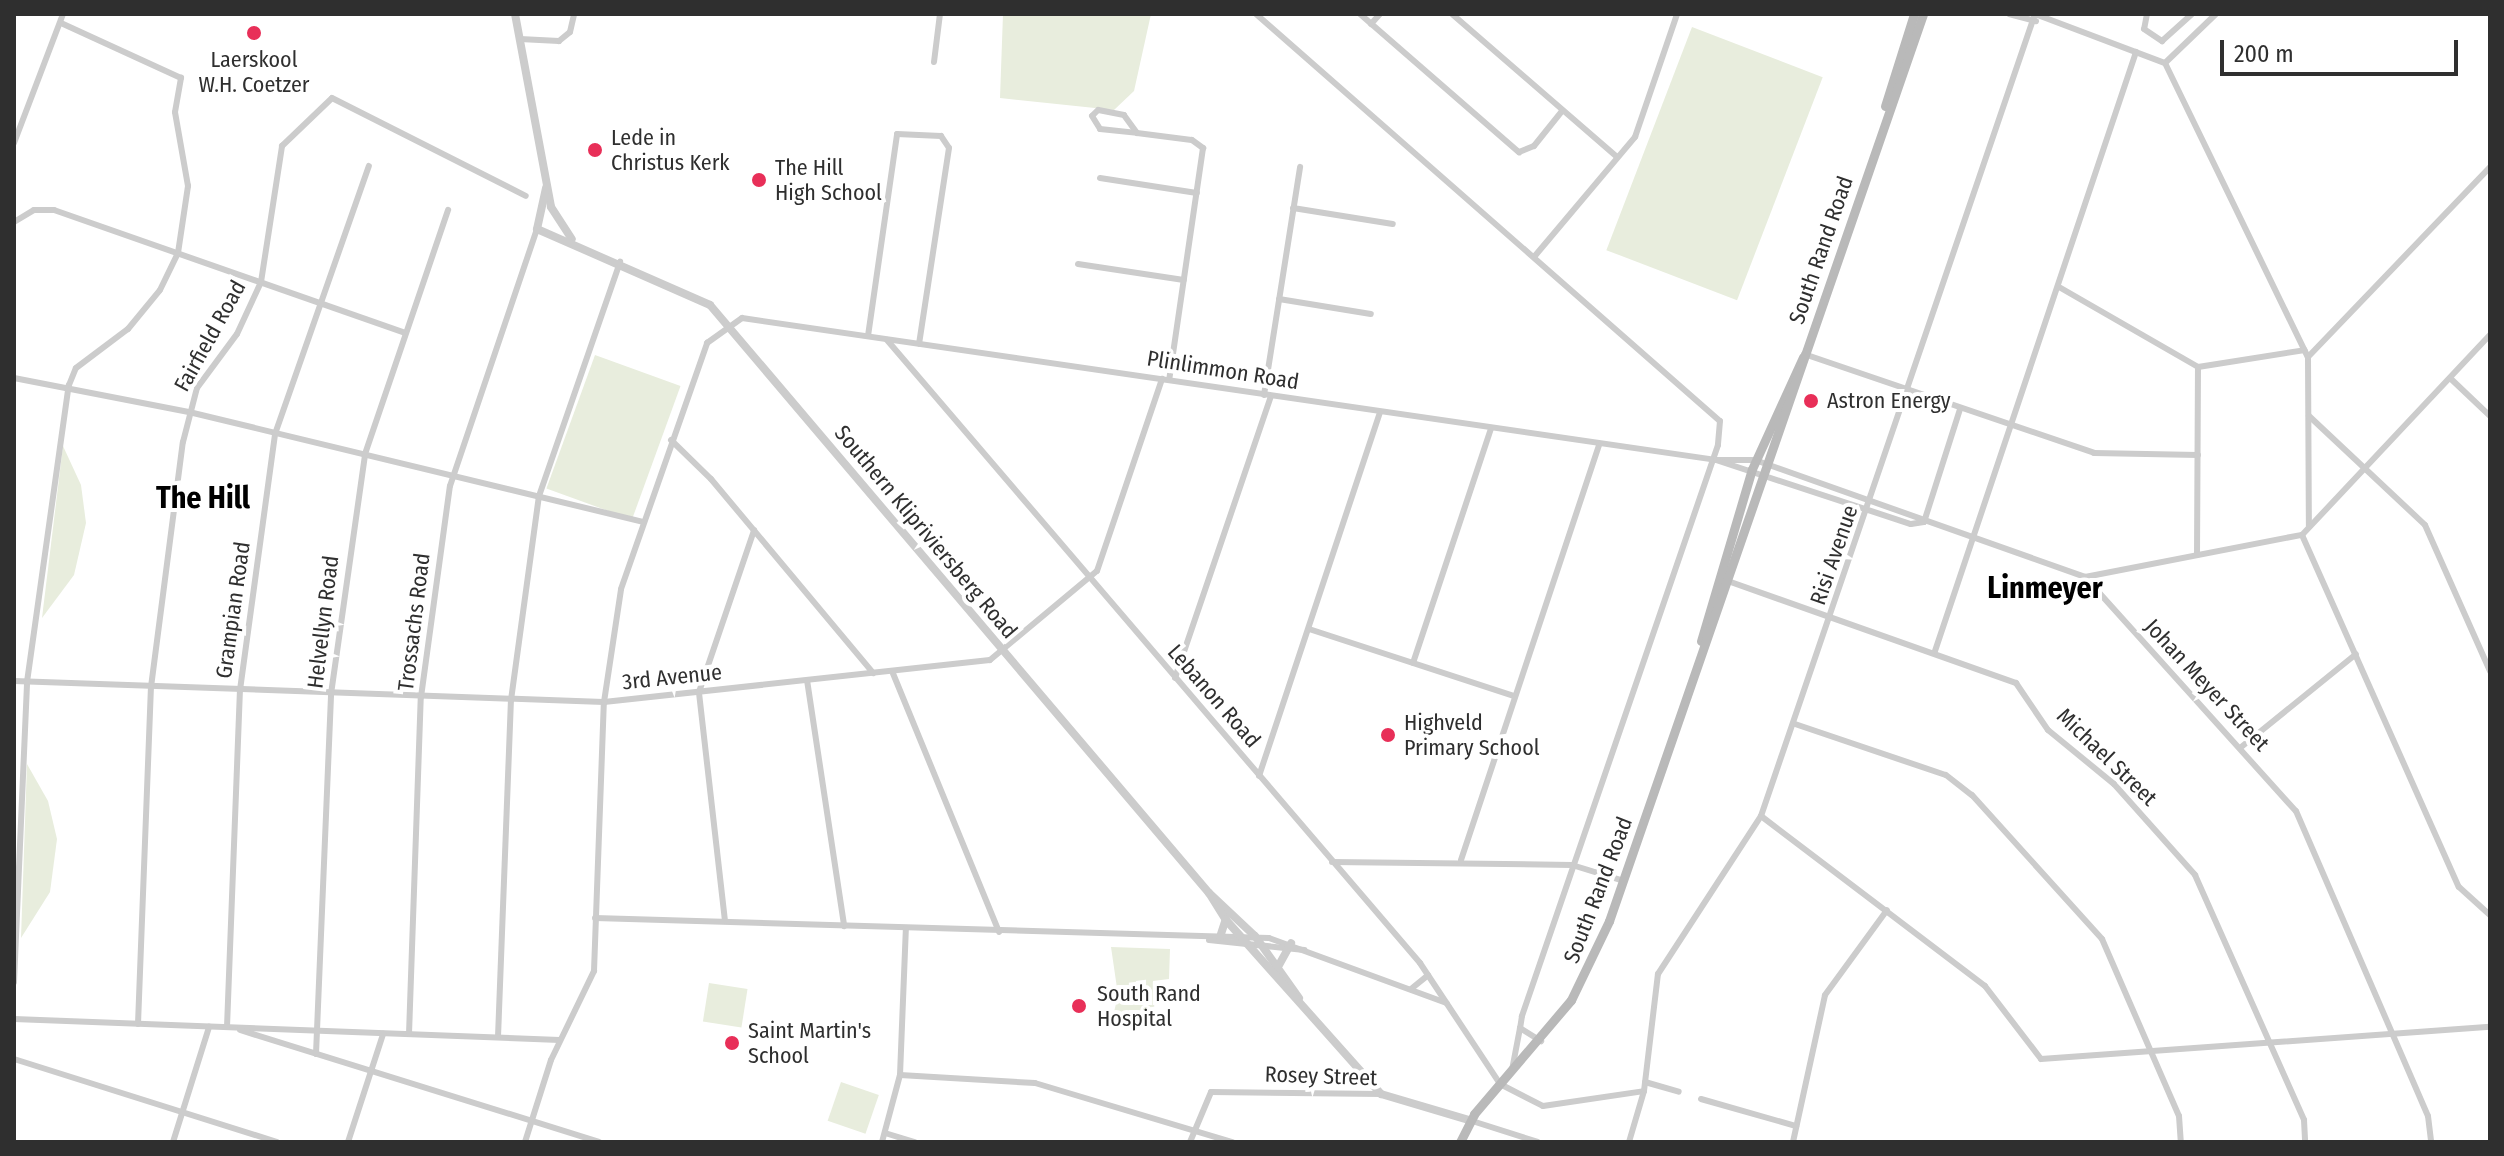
<!DOCTYPE html>
<style>
body{margin:0}
#map{position:relative;width:2504px;height:1156px;overflow:hidden;background:#fff;font-family:"Fira Sans Condensed",sans-serif}
div>[style]{position:absolute}
[style*='--x']{left:calc(var(--x)*1px);top:calc(var(--y)*1px);width:calc(var(--w)*1px);rotate:calc(var(--a)*1deg)}
.green>*{inset:0;background:#e8eddd;transform-origin:0 0}
.minor>*{height:6px;margin:-3px;padding:0 3px;transform-origin:3px;border-radius:3px;background:#ccc}
.tertiary>*{height:8px;margin:-4px;padding:0 4px;transform-origin:4px;border-radius:4px;background:#ccc}
.secondary>*{height:9px;margin:-4.5px;padding:0 4.5px;transform-origin:4.5px;border-radius:4.5px;background:#b9b9b9}
.dots>*{width:22px;height:22px;translate:-50% -50%;box-sizing:border-box;border:4px solid #fff;border-radius:50%}
span{translate:-50% -50%;white-space:nowrap;text-align:center;line-height:1.15;-webkit-text-stroke:8px #fff;paint-order:stroke}
.poi-label{font-size:22px;color:#2f2f2f}
.left{translate:0 -50%;text-align:left}
.street-label{font-size:22px;color:#2f2f2f}
.district-label{font-size:30px;color:#000;font-weight:700}
.frame{position:absolute;inset:0;border:16px solid #2f2f2f;pointer-events:none}
.scale{position:absolute;left:2220px;top:40px;width:238px;height:36px;box-sizing:border-box;border:4px solid #2f2f2f;border-top:0;padding-left:10px;font-size:24px;line-height:28px;white-space:nowrap;color:#2f2f2f;-webkit-text-stroke:6px #fff;paint-order:stroke}
</style>
<div id="map">
<div class="green">
<i style="clip-path:polygon(1003px 14px,1151px 14px,1134px 91px,1114px 110px,1000px 98px)"></i>
<i style="left:1692px;top:27px;width:140px;height:239px;rotate:21deg"></i>
<i style="left:595px;top:355px;width:91px;height:142px;rotate:20deg"></i>
<i style="clip-path:polygon(63px 446px,81px 485px,86px 523px,74px 575px,42px 618px)"></i>
<i style="clip-path:polygon(27px 764px,48px 801px,57px 839px,50px 892px,21px 938px)"></i>
<i style="clip-path:polygon(1111px 947px,1170px 949px,1169px 979px,1153px 981px,1155px 1021px,1145px 1026px,1111px 1025px,1118px 995px)"></i>
<i style="left:709px;top:983px;width:39px;height:39px;rotate:9deg"></i>
<i style="left:841px;top:1082px;width:40px;height:41px;rotate:19deg"></i>
</div>
<div class="minor">
<i style="--x:1256;--y:14;--w:617;--a:41.26"></i>
<i style="--x:1720;--y:421;--w:24;--a:95"></i>
<i style="--x:1718;--y:445;--w:604;--a:108.95"></i>
<i style="--x:1522;--y:1016;--w:12;--a:99"></i>
<i style="--x:1520;--y:1028;--w:25;--a:32"></i>
<i style="--x:1360;--y:14;--w:211;--a:41"></i>
<i style="--x:1519;--y:152;--w:16;--a:-22"></i>
<i style="--x:1534;--y:146;--w:45;--a:-51.3"></i>
<i style="--x:1452;--y:14;--w:218;--a:40.9"></i>
<i style="--x:2009;--y:14;--w:28;--a:15"></i>
<i style="--x:2147;--y:14;--w:15;--a:101"></i>
<i style="--x:2144;--y:29;--w:22;--a:34"></i>
<i style="--x:2162;--y:41;--w:40;--a:-42"></i>
<i style="--x:1371;--y:24;--w:13;--a:-48"></i>
<i style="--x:520;--y:39;--w:39;--a:3"></i>
<i style="--x:559;--y:41;--w:14;--a:-39"></i>
<i style="--x:570;--y:32;--w:18;--a:-77"></i>
<i style="--x:934;--y:62;--w:48;--a:-82.9"></i>
<i style="--x:2165;--y:63;--w:327;--a:64.1"></i>
<i style="--x:2308;--y:357;--w:169;--a:89.7"></i>
<i style="--x:2165;--y:63;--w:71;--a:-43.9"></i>
<i style="--x:1137;--y:133;--w:22;--a:-126"></i>
<i style="--x:1124;--y:115;--w:26;--a:-169"></i>
<i style="--x:1098;--y:110;--w:8;--a:135"></i>
<i style="--x:1092;--y:116;--w:15;--a:58"></i>
<i style="--x:1100;--y:129;--w:37;--a:6"></i>
<i style="--x:1137;--y:133;--w:55;--a:7.3"></i>
<i style="--x:1192;--y:140;--w:14;--a:36"></i>
<i style="--x:1203;--y:148;--w:234;--a:98.3"></i>
<i style="--x:14;--y:143;--w:138;--a:-69.2"></i>
<i style="--x:1100;--y:178;--w:98;--a:8.8"></i>
<i style="--x:1293;--y:208;--w:101;--a:9.1"></i>
<i style="--x:14;--y:222;--w:23;--a:-31"></i>
<i style="--x:34;--y:210;--w:20;--a:0"></i>
<i style="--x:54;--y:210;--w:372;--a:19.3"></i>
<i style="--x:1534;--y:257;--w:157;--a:-49.9"></i>
<i style="--x:1635;--y:137;--w:130;--a:-71.1"></i>
<i style="--x:1078;--y:264;--w:107;--a:8.6"></i>
<i style="--x:2059;--y:287;--w:160;--a:29.9"></i>
<i style="--x:2198;--y:367;--w:108;--a:-9"></i>
<i style="--x:1279;--y:299;--w:93;--a:9.3"></i>
<i style="--x:868;--y:336;--w:204;--a:-81.8"></i>
<i style="--x:897;--y:134;--w:44;--a:2.6"></i>
<i style="--x:941;--y:136;--w:14;--a:56"></i>
<i style="--x:949;--y:148;--w:198;--a:98.7"></i>
<i style="--x:887;--y:340;--w:820;--a:49.45"></i>
<i style="--x:1420;--y:963;--w:145;--a:56.5"></i>
<i style="--x:1500;--y:1084;--w:48;--a:27.1"></i>
<i style="--x:1543;--y:1106;--w:102;--a:-8.4"></i>
<i style="--x:1804;--y:354;--w:306;--a:18.8"></i>
<i style="--x:2094;--y:453;--w:104;--a:1.1"></i>
<i style="--x:2308;--y:357;--w:263;--a:-46.2"></i>
<i style="--x:14;--y:378;--w:178;--a:11"></i>
<i style="--x:189;--y:412;--w:467;--a:13.6"></i>
<i style="--x:2450;--y:378;--w:55;--a:43.5"></i>
<i style="--x:1264;--y:395;--w:231;--a:-81"></i>
<i style="--x:2309;--y:416;--w:159;--a:43.2"></i>
<i style="--x:2425;--y:525;--w:160;--a:66"></i>
<i style="--x:671;--y:440;--w:56;--a:44.3"></i>
<i style="--x:711;--y:479;--w:253;--a:50.1"></i>
<i style="--x:1716;--y:460;--w:39;--a:0"></i>
<i style="--x:1755;--y:460;--w:350;--a:19.5"></i>
<i style="--x:2085;--y:577;--w:315;--a:48"></i>
<i style="--x:2296;--y:811;--w:332;--a:66.6"></i>
<i style="--x:2428;--y:1116;--w:26;--a:83"></i>
<i style="--x:1924;--y:522;--w:119;--a:-72.3"></i>
<i style="--x:2302;--y:535;--w:385;--a:66"></i>
<i style="--x:2459;--y:887;--w:42;--a:42.1"></i>
<i style="--x:2197;--y:555;--w:188;--a:-89.7"></i>
<i style="--x:2085;--y:577;--w:221;--a:-11"></i>
<i style="--x:2302;--y:535;--w:274;--a:-46.8"></i>
<i style="--x:1725;--y:580;--w:309;--a:19.5"></i>
<i style="--x:2016;--y:683;--w:57;--a:55.8"></i>
<i style="--x:2048;--y:730;--w:85;--a:39.3"></i>
<i style="--x:2114;--y:784;--w:122;--a:48.3"></i>
<i style="--x:2195;--y:875;--w:268;--a:66"></i>
<i style="--x:2304;--y:1120;--w:22;--a:87"></i>
<i style="--x:1309;--y:629;--w:216;--a:18.1"></i>
<i style="--x:1935;--y:651;--w:632;--a:-71.45"></i>
<i style="--x:1413;--y:663;--w:247;--a:-71.6"></i>
<i style="--x:892;--y:671;--w:282;--a:67.7"></i>
<i style="--x:1175;--y:678;--w:298;--a:-71.2"></i>
<i style="--x:807;--y:680;--w:249;--a:81.4"></i>
<i style="--x:14;--y:681;--w:590;--a:2.04"></i>
<i style="--x:604;--y:702;--w:388;--a:-6.2"></i>
<i style="--x:990;--y:660;--w:139;--a:-39.8"></i>
<i style="--x:1097;--y:571;--w:203;--a:-71.3"></i>
<i style="--x:1795;--y:724;--w:159;--a:18.7"></i>
<i style="--x:1946;--y:775;--w:33;--a:38"></i>
<i style="--x:1972;--y:795;--w:194;--a:47.9"></i>
<i style="--x:2102;--y:939;--w:193;--a:66.5"></i>
<i style="--x:2179;--y:1116;--w:26;--a:86"></i>
<i style="--x:2240;--y:748;--w:149;--a:-39"></i>
<i style="--x:1259;--y:776;--w:383;--a:-71.6"></i>
<i style="--x:1761;--y:816;--w:281;--a:37.2"></i>
<i style="--x:1985;--y:986;--w:92;--a:52.5"></i>
<i style="--x:2041;--y:1059;--w:450;--a:-4.1"></i>
<i style="--x:1461;--y:860;--w:437;--a:-71.6"></i>
<i style="--x:1332;--y:862;--w:240;--a:0.7"></i>
<i style="--x:1572;--y:865;--w:54;--a:17.1"></i>
<i style="--x:595;--y:918;--w:674;--a:1.7"></i>
<i style="--x:1269;--y:938;--w:189;--a:20.1"></i>
<i style="--x:725;--y:921;--w:230;--a:-96.5"></i>
<i style="--x:699;--y:692;--w:171;--a:-71.2"></i>
<i style="--x:1209;--y:940;--w:96;--a:6"></i>
<i style="--x:14;--y:982;--w:300;--a:-87.5"></i>
<i style="--x:27;--y:682;--w:300;--a:-82"></i>
<i style="--x:69;--y:385;--w:18;--a:-68"></i>
<i style="--x:76;--y:368;--w:65;--a:-36.9"></i>
<i style="--x:128;--y:329;--w:50;--a:-50.6"></i>
<i style="--x:160;--y:290;--w:41;--a:-64.1"></i>
<i style="--x:178;--y:253;--w:68;--a:-81.5"></i>
<i style="--x:188;--y:186;--w:75;--a:-100"></i>
<i style="--x:175;--y:112;--w:35;--a:-80"></i>
<i style="--x:181;--y:78;--w:132;--a:-155.4"></i>
<i style="--x:1411;--y:989;--w:22;--a:-39"></i>
<i style="--x:14;--y:1019;--w:546;--a:2.2"></i>
<i style="--x:138;--y:1024;--w:337;--a:-87.8"></i>
<i style="--x:151;--y:687;--w:247;--a:-82.6"></i>
<i style="--x:183;--y:442;--w:56;--a:-75.5"></i>
<i style="--x:197;--y:388;--w:67;--a:-53.5"></i>
<i style="--x:237;--y:334;--w:57;--a:-65.2"></i>
<i style="--x:261;--y:282;--w:138;--a:-81.2"></i>
<i style="--x:282;--y:146;--w:69;--a:-43.8"></i>
<i style="--x:332;--y:98;--w:217;--a:26.8"></i>
<i style="--x:227;--y:1027;--w:337;--a:-87.8"></i>
<i style="--x:240;--y:690;--w:258;--a:-82.2"></i>
<i style="--x:275;--y:434;--w:284;--a:-70.7"></i>
<i style="--x:240;--y:1030;--w:376;--a:17.3"></i>
<i style="--x:409;--y:1034;--w:337;--a:-88"></i>
<i style="--x:421;--y:697;--w:213;--a:-82.2"></i>
<i style="--x:450;--y:486;--w:271;--a:-71.3"></i>
<i style="--x:498;--y:1037;--w:337;--a:-87.8"></i>
<i style="--x:511;--y:700;--w:206;--a:-82.2"></i>
<i style="--x:539;--y:496;--w:248;--a:-70.9"></i>
<i style="--x:316;--y:1054;--w:360;--a:-87.6"></i>
<i style="--x:331;--y:694;--w:242;--a:-81.9"></i>
<i style="--x:365;--y:454;--w:258;--a:-71.2"></i>
<i style="--x:14;--y:1059;--w:276;--a:17.5"></i>
<i style="--x:1512;--y:1070;--w:43;--a:-79.2"></i>
<i style="--x:900;--y:1075;--w:135;--a:3.4"></i>
<i style="--x:1035;--y:1083;--w:206;--a:16.7"></i>
<i style="--x:1645;--y:1082;--w:35;--a:16"></i>
<i style="--x:1701;--y:1099;--w:99;--a:15.9"></i>
<i style="--x:1469;--y:1120;--w:72;--a:17.7"></i>
<i style="--x:885;--y:1133;--w:31;--a:17"></i>
<i style="--x:173;--y:1142;--w:121;--a:-72.6"></i>
<i style="--x:348;--y:1142;--w:114;--a:-72"></i>
<i style="--x:525;--y:1142;--w:86;--a:-72.4"></i>
<i style="--x:551;--y:1060;--w:99;--a:-64.2"></i>
<i style="--x:594;--y:971;--w:269;--a:-87.9"></i>
<i style="--x:604;--y:702;--w:114;--a:-81.4"></i>
<i style="--x:621;--y:589;--w:261;--a:-70.7"></i>
<i style="--x:707;--y:343;--w:43;--a:-35.5"></i>
<i style="--x:742;--y:318;--w:984;--a:8.29"></i>
<i style="--x:1716;--y:460;--w:205;--a:18.2"></i>
<i style="--x:1911;--y:524;--w:13;--a:-9"></i>
<i style="--x:882;--y:1142;--w:69;--a:-75"></i>
<i style="--x:900;--y:1075;--w:147;--a:-87.7"></i>
<i style="--x:1190;--y:1142;--w:54;--a:-67.2"></i>
<i style="--x:1211;--y:1092;--w:170;--a:0.7"></i>
<i style="--x:1629;--y:1142;--w:53;--a:-73.6"></i>
<i style="--x:1644;--y:1091;--w:118;--a:-83.2"></i>
<i style="--x:1658;--y:974;--w:189;--a:-56.9"></i>
<i style="--x:1761;--y:816;--w:848;--a:-71.14"></i>
<i style="--x:2035;--y:14;--w:139;--a:20.7"></i>
<i style="--x:1793;--y:1142;--w:150;--a:-77.7"></i>
<i style="--x:1825;--y:995;--w:105;--a:-53.9"></i>
</div>
<div class="tertiary">
<i style="--x:515;--y:14;--w:196;--a:79.4"></i>
<i style="--x:551;--y:207;--w:38;--a:57"></i>
<i style="--x:546;--y:188;--w:42;--a:102.4"></i>
<i style="--x:537;--y:229;--w:189;--a:23.7"></i>
<i style="--x:710;--y:305;--w:771;--a:49.68"></i>
<i style="--x:1209;--y:893;--w:63;--a:43.1"></i>
<i style="--x:1255;--y:936;--w:76;--a:54.6"></i>
<i style="--x:1209;--y:893;--w:32;--a:58"></i>
<i style="--x:1226;--y:920;--w:233;--a:48.3"></i>
<i style="--x:1381;--y:1094;--w:92;--a:16.5"></i>
<i style="--x:1220;--y:937;--w:19;--a:-72"></i>
<i style="--x:1279;--y:965;--w:25;--a:-61"></i>
</div>
<div class="secondary">
<i style="--x:1885;--y:106;--w:96;--a:-72.5"></i>
<i style="--x:1701;--y:641;--w:179;--a:-73.5"></i>
<i style="--x:1752;--y:469;--w:123;--a:-65.5"></i>
<i style="--x:1460;--y:1142;--w:31;--a:-63"></i>
<i style="--x:1474;--y:1114;--w:150;--a:-49.6"></i>
<i style="--x:1571;--y:1000;--w:88;--a:-64.3"></i>
<i style="--x:1609;--y:921;--w:960;--a:-70.9"></i>
</div>
<div class="dots">
<i style="left:254px;top:33px;background:#e82f58"></i>
<i style="left:595px;top:150px;background:#e82f58"></i>
<i style="left:759px;top:180px;background:#e82f58"></i>
<i style="left:1811px;top:401px;background:#e82f58"></i>
<i style="left:1388px;top:735px;background:#e82f58"></i>
<i style="left:1079px;top:1006px;background:#e82f58"></i>
<i style="left:732px;top:1043px;background:#e82f58"></i>
</div>
<div class="poi-label">
<span style="left:254px;top:72px">Laerskool<br>W.H. Coetzer</span>
<span class="left" style="left:611px;top:150px">Lede in<br>Christus Kerk</span>
<span class="left" style="left:775px;top:180px">The Hill<br>High School</span>
<span class="left" style="left:1827px;top:401px">Astron Energy</span>
<span class="left" style="left:1404px;top:735px">Highveld<br>Primary School</span>
<span class="left" style="left:1097px;top:1006px">South Rand<br>Hospital</span>
<span class="left" style="left:748px;top:1043px">Saint Martin's<br>School</span>
</div>
<div class="street-label">
<span style="left:1821px;top:250px;rotate:-71deg">South Rand Road</span>
<span style="left:210px;top:336px;rotate:-61deg">Fairfield Road</span>
<span style="left:1223px;top:370px;rotate:9deg">Plinlimmon Road</span>
<span style="left:926px;top:532px;rotate:50deg">Southern Klipriviersberg Road</span>
<span style="left:1834px;top:555px;rotate:-71deg">Risi Avenue</span>
<span style="left:233px;top:610px;rotate:-82deg">Grampian Road</span>
<span style="left:323px;top:622px;rotate:-83deg">Helvellyn Road</span>
<span style="left:414px;top:622px;rotate:-83deg">Trossachs Road</span>
<span style="left:672px;top:677px;rotate:-6deg">3rd Avenue</span>
<span style="left:2207px;top:685px;rotate:47deg">Johan Meyer Street</span>
<span style="left:1214px;top:696px;rotate:49deg">Lebanon Road</span>
<span style="left:2107px;top:757px;rotate:44deg">Michael Street</span>
<span style="left:1598px;top:890px;rotate:-69deg">South Rand Road</span>
<span style="left:1321px;top:1076px;rotate:2deg">Rosey Street</span>
</div>
<div class="district-label">
<span style="left:203px;top:498px">The Hill</span>
<span style="left:2045px;top:588px">Linmeyer</span>
</div>
<div class="frame"></div>
<div class="scale">200 m</div>
</div>
